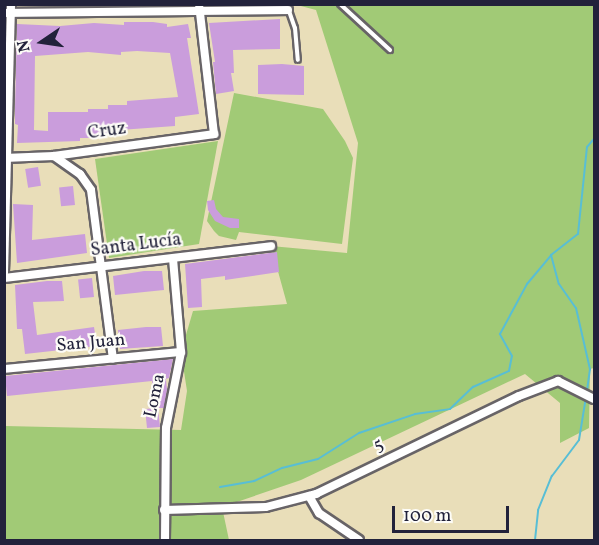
<!DOCTYPE html>
<meta charset="utf-8">
<style>
body{margin:0}
#map{position:relative;width:599px;height:545px;overflow:hidden;background:#e9deb9;font-family:Vollkorn,serif}
div>[style]{position:absolute}
[style*='--x']{left:calc(var(--x)*1px);top:calc(var(--y)*1px);width:calc(var(--w)*1px);rotate:calc(var(--a)*1deg)}
.green>*{inset:0;background:#a1ca76}
.stream>*{height:2px;margin:-1px;padding:0 1px;transform-origin:1px;border-radius:1px;background:#58bed5}
.building>*{inset:0;background:#ca9ddc;transform-origin:0 0}
.roads{filter:drop-shadow(2px 0 #686467) drop-shadow(-2px 0 #686467) drop-shadow(0 2px #686467) drop-shadow(0 -2px #686467)}
.lane>*{height:4px;margin:-2px;padding:0 2px;transform-origin:2px;border-radius:2px;background:#fff}
.street>*{height:8px;margin:-4px;padding:0 4px;transform-origin:4px;border-radius:4px;background:#fff}
span{translate:-50% -50%;white-space:nowrap;text-align:center;line-height:1.15;-webkit-text-stroke:4.5px #fdfcf7;paint-order:stroke}
.street-label{font-size:18px;color:#22223b}
.frame{position:absolute;inset:0;border:6px solid #22223b;pointer-events:none}
.north{position:absolute;left:12px;top:12px;width:60px;height:60px;-webkit-text-stroke:4px #fdfcf7;paint-order:stroke;rotate:257deg;font-size:16px;font-weight:700;line-height:24px;text-align:center;color:#22223b}
.north::after{content:'';display:block;margin:auto;width:21px;height:27px;background:#22223b;clip-path:polygon(50% 0,100% 100%,50% 72%,0 100%)}
.scale{position:absolute;left:392px;top:506px;width:117px;height:27px;box-sizing:border-box;border:3px solid #22223b;border-top:0;padding-left:8px;font-size:18px;line-height:21px;white-space:nowrap;color:#22223b;-webkit-text-stroke:4px #fdfcf7;paint-order:stroke}
</style>
<div id="map">
<div class="green">
<i style="clip-path:polygon(297px 5px,594px 5px,594px 368px,590px 369px,589px 428px,560px 443px,560px 403px,525px 374px,301px 480px,222px 507px,229px 540px,5px 540px,5px 426px,181px 430px,187px 391px,181px 352px,193px 311px,287px 304px,271px 246px,347px 253px,358px 143px,316px 10px)"></i>
<i style="clip-path:polygon(234px 93px,323px 109px,345px 141px,353px 158px,342px 244px,239px 232px,236px 240px,219px 236px,214px 231px,207px 221px)"></i>
<i style="clip-path:polygon(218px 141px,199px 244px,109px 258px,95px 159px)"></i>
</div>
<div class="stream">
<i style="--x:551;--y:255;--w:30;--a:75"></i>
<i style="--x:559;--y:284;--w:29;--a:55"></i>
<i style="--x:576;--y:308;--w:63;--a:77.1"></i>
<i style="--x:590;--y:369;--w:22;--a:98"></i>
<i style="--x:220;--y:487;--w:35;--a:-10"></i>
<i style="--x:254;--y:481;--w:31;--a:-25"></i>
<i style="--x:282;--y:468;--w:37;--a:-14"></i>
<i style="--x:318;--y:459;--w:49;--a:-32.4"></i>
<i style="--x:359;--y:433;--w:59;--a:-18.7"></i>
<i style="--x:415;--y:414;--w:35;--a:-8"></i>
<i style="--x:450;--y:409;--w:32;--a:-44"></i>
<i style="--x:473;--y:387;--w:39;--a:-24"></i>
<i style="--x:509;--y:371;--w:15;--a:-79"></i>
<i style="--x:512;--y:356;--w:25;--a:-119"></i>
<i style="--x:500;--y:334;--w:57;--a:-61.6"></i>
<i style="--x:527;--y:284;--w:38;--a:-50"></i>
<i style="--x:551;--y:255;--w:34;--a:-38"></i>
<i style="--x:578;--y:234;--w:87;--a:-84.1"></i>
<i style="--x:587;--y:147;--w:11;--a:-49"></i>
<i style="--x:535;--y:540;--w:30;--a:-84"></i>
<i style="--x:538;--y:510;--w:37;--a:-68"></i>
<i style="--x:552;--y:476;--w:45;--a:-53.1"></i>
<i style="--x:579;--y:440;--w:44;--a:-80.8"></i>
</div>
<div class="building">
<i style="clip-path:polygon(280px 19px,280px 49px,233px 50px,234px 73px,231px 73px,234px 91px,216px 94px,213px 62px,215px 62px,209px 23px)"></i>
<i style="clip-path:polygon(evenodd,124px 22px,153px 22px,167px 24px,167px 27px,188px 24px,191px 38px,187px 38px,199px 114px,175px 117px,175px 126px,120px 130px,120px 134px,100px 134px,100px 138px,80px 138px,80px 141px,17px 143px,18px 125px,15px 124px,15px 108px,17px 24px,60px 26px,94px 23px,124px 25px,124px 22px,137px 51px,170px 53px,178px 97px,127px 101px,127px 105px,108px 105px,108px 109px,88px 109px,88px 112px,48px 112px,48px 131px,34px 130px,35px 56px,88px 52px,121px 55px,121px 52px,137px 51px)"></i>
<i style="clip-path:polygon(282px 64px,304px 66px,304px 95px,258px 94px,258px 65px)"></i>
<i style="left:38px;top:167px;width:19px;height:13px;rotate:81deg"></i>
<i style="left:73px;top:186px;width:19px;height:14px;rotate:84deg"></i>
<i style="clip-path:polygon(214px 200px,216px 209px,223px 217px,239px 219px,239px 228px,230px 228px,215px 221px,208px 210px,207px 201px)"></i>
<i style="clip-path:polygon(13px 204px,33px 205px,32px 240px,85px 234px,87px 253px,17px 263px)"></i>
<i style="clip-path:polygon(277px 252px,279px 272px,225px 280px,225px 276px,201px 279px,202px 307px,188px 308px,185px 264px)"></i>
<i style="clip-path:polygon(144px 271px,162px 271px,164px 290px,115px 295px,113px 276px)"></i>
<i style="left:92px;top:278px;width:19px;height:14px;rotate:84deg"></i>
<i style="clip-path:polygon(47px 281px,62px 281px,64px 301px,33px 302px,37px 335px,94px 327px,97px 346px,25px 354px,22px 329px,17px 329px,15px 285px)"></i>
<i style="clip-path:polygon(146px 327px,161px 327px,163px 346px,120px 349px,118px 330px)"></i>
<i style="clip-path:polygon(173px 359px,169px 378px,166px 379px,167px 390px,164px 408px,158px 408px,160px 427px,147px 428px,145px 409px,155px 408px,152px 381px,7px 396px,5px 376px)"></i>
</div>
<div class="roads">
<div class="lane">
<i style="--x:340;--y:4;--w:68;--a:42.6"></i>
<i style="--x:289;--y:11;--w:18;--a:71"></i>
<i style="--x:295;--y:28;--w:32;--a:85"></i>
</div>
<div class="street">
<i style="--x:4;--y:13;--w:284;--a:-0.6"></i>
<i style="--x:54;--y:156;--w:32;--a:35"></i>
<i style="--x:80;--y:174;--w:19;--a:55"></i>
<i style="--x:91;--y:190;--w:170;--a:82.6"></i>
<i style="--x:4;--y:158;--w:50;--a:-2.3"></i>
<i style="--x:54;--y:156;--w:162;--a:-7.8"></i>
<i style="--x:214;--y:134;--w:131;--a:-96.6"></i>
<i style="--x:4;--y:273;--w:269;--a:-88.5"></i>
<i style="--x:4;--y:278;--w:269;--a:-6.8"></i>
<i style="--x:4;--y:369;--w:178;--a:-5.5"></i>
<i style="--x:309;--y:496;--w:20;--a:60"></i>
<i style="--x:319;--y:513;--w:48;--a:34"></i>
<i style="--x:164;--y:510;--w:102;--a:-1.7"></i>
<i style="--x:266;--y:507;--w:52;--a:-14.6"></i>
<i style="--x:316;--y:494;--w:225;--a:-25.8"></i>
<i style="--x:519;--y:396;--w:42;--a:-21"></i>
<i style="--x:558;--y:381;--w:40;--a:26.6"></i>
<i style="--x:165;--y:540;--w:112;--a:-89.5"></i>
<i style="--x:166;--y:428;--w:77;--a:-78.8"></i>
<i style="--x:181;--y:352;--w:93;--a:-94.9"></i>
</div>
</div>
<div class="street-label">
<span style="left:107px;top:132px;rotate:-8deg">Cruz</span>
<span style="left:136px;top:246px;rotate:-7deg">Santa Lucía</span>
<span style="left:91px;top:344px;rotate:-5deg">San Juan</span>
<span style="left:156px;top:396px;rotate:-78deg">Loma</span>
<span style="left:379px;top:446px;rotate:-26deg">5</span>
</div>
<div class="frame"></div>
<div class="north">N</div>
<div class="scale">100 m</div>
</div>
